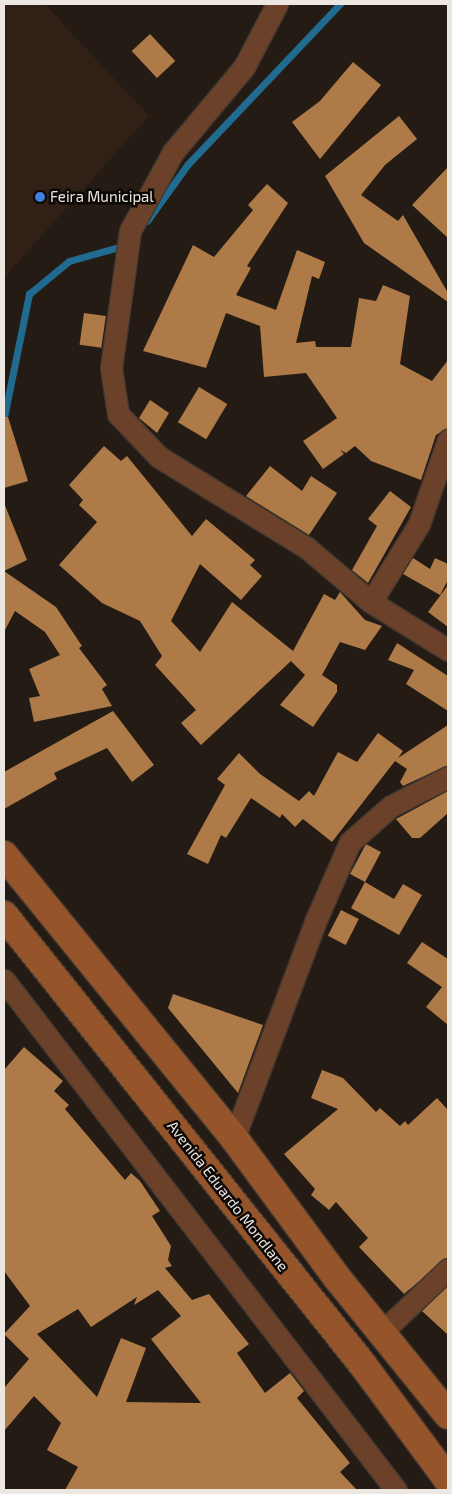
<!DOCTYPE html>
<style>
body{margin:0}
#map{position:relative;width:452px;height:1494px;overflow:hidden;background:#241b14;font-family:"Exo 2",sans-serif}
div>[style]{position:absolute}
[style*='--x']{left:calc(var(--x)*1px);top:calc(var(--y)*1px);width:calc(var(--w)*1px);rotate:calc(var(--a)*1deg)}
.commercial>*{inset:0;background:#302016}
.stream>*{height:7px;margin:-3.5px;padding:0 3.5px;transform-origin:3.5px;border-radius:3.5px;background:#216b91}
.building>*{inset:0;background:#ae7a48;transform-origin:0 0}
.roads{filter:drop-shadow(1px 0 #403831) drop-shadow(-1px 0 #403831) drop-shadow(0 1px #403831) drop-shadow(0 -1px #403831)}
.minor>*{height:21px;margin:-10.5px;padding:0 10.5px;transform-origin:10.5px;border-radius:10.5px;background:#6b4129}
.secondary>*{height:28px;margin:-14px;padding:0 14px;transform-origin:14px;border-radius:14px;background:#96542a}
.dots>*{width:14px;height:14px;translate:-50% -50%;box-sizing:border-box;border:2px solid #0a0704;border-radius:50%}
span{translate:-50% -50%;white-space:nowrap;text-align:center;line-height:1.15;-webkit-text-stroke:5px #0a0704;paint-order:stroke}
.poi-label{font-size:15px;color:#ede7e2}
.left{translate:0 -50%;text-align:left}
.street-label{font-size:15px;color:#ede7e2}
.frame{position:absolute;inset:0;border:5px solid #ede7e2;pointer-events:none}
</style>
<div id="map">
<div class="commercial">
<i style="clip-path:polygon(4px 4px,45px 4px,149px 116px,4px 278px)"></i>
</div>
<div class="stream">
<i style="--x:147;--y:221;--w:70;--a:-54.3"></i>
<i style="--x:188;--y:164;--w:221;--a:-46.5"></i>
<i style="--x:4;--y:417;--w:126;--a:-78.5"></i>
<i style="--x:29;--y:294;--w:52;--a:-39.5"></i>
<i style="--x:69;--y:261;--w:59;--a:-15.7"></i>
</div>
<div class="building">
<i style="left:150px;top:34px;width:37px;height:25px;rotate:47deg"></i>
<i style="clip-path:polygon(353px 62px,381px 85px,320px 159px,292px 122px,320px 101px)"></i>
<i style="clip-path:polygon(399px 116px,417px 139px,385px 165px,361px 195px,398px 221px,403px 215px,448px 293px,448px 302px,364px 243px,325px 176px)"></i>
<i style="clip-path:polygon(448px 167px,448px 238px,412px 205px)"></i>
<i style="clip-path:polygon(267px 184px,288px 203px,247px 266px,251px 268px,236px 295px,276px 310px,297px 250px,325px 262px,319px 279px,312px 276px,296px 343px,315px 341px,316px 347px,351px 347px,359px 298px,376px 301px,383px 285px,410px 296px,400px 364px,432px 381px,448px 360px,448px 428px,436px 435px,421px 480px,371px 461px,355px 446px,346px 453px,340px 450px,344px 454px,323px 469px,303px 441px,337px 418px,306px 373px,264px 377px,260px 326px,226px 313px,206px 368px,143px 351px,193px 245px,214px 257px,253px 210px,248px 205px)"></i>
<i style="left:84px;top:313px;width:22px;height:32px;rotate:8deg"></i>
<i style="left:199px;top:387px;width:33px;height:41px;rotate:31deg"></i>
<i style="clip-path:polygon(150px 400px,169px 413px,157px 433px,139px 418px)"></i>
<i style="clip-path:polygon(4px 417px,8px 417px,28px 481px,4px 488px)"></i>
<i style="clip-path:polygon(104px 446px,121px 461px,127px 456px,192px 536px,206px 519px,255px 560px,250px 565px,262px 576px,241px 600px,200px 564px,171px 621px,200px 652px,232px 602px,293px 651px,324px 594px,335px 600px,340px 592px,365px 620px,382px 626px,365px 650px,340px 642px,322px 675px,337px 685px,337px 692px,313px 727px,280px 705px,305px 675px,291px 661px,201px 745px,181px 723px,196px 710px,155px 665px,162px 656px,140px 621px,102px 603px,59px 565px,97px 522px,79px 505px,83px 500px,69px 485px)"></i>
<i style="clip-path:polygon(270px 466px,302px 491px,311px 476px,337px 493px,309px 535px,246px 496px)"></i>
<i style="clip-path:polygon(390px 491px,411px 507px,368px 583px,352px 570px,377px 526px,368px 519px)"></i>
<i style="clip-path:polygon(4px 503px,27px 560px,4px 571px,56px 607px,82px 646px,79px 648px,107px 685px,102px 689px,112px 706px,34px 722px,29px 698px,40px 696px,29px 669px,60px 655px,45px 632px,15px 611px,4px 632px)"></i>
<i style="clip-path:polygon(413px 558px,430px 569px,435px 558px,448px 564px,448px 580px,440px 595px,403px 574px)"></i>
<i style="clip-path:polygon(448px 585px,448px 627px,428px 612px)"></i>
<i style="clip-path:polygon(397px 643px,448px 676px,448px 711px,406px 684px,414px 670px,388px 660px)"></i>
<i style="clip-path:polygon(113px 711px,154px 765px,132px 782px,107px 748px,54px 773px,57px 779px,4px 809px,4px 772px)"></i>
<i style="clip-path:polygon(448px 725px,448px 765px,403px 786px,400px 782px,407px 769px,395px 761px,332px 842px,303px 819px,295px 827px,282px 814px,280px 818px,251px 798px,226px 838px,221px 835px,208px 864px,187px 854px,225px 785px,217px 779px,239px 753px,260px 774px,299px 801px,309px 791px,314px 796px,338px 752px,357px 762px,378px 733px,403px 751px,398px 758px)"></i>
<i style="clip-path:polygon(448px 791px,448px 813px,420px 838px,412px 838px,396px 819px)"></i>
<i style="left:366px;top:844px;width:17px;height:34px;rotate:28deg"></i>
<i style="clip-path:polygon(365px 882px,394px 899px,403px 884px,422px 895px,399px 935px,351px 908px)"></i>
<i style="left:341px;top:910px;width:20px;height:29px;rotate:27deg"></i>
<i style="clip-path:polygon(422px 942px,448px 959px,448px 1025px,426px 1007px,442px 987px,407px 963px)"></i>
<i style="clip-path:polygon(173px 994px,263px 1025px,238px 1093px,168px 1008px)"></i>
<i style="clip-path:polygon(evenodd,24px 1047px,63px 1081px,54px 1091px,69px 1105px,65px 1109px,125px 1180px,131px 1173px,140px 1181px,160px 1211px,152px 1216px,171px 1246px,168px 1260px,172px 1266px,165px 1268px,192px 1300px,209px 1294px,249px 1344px,237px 1353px,265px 1393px,290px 1373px,304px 1391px,297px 1398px,350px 1463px,340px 1472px,357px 1490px,65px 1490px,78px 1467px,47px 1450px,61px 1423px,34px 1396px,4px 1431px,4px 1388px,29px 1359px,4px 1334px,30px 1306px,4px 1271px,4px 1070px,24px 1047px,158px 1290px,181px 1316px,151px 1339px,201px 1403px,126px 1402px,146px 1348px,121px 1338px,97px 1397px,37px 1334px,78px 1309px,91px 1327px,137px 1297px,134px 1305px,158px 1290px)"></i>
<i style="clip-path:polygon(322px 1070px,343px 1078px,376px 1112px,380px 1108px,400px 1126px,405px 1121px,408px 1125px,437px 1098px,448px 1110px,448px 1257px,404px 1294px,359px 1247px,368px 1238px,336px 1202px,329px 1210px,311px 1195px,315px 1189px,284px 1154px,338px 1109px,311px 1098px)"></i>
<i style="clip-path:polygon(448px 1286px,448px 1335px,422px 1311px)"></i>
</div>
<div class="roads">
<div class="minor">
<i style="--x:277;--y:4;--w:71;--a:117.6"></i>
<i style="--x:244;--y:67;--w:111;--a:129.9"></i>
<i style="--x:173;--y:152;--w:90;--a:118.6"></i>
<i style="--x:130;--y:231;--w:138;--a:97.9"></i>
<i style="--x:111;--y:368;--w:47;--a:81.3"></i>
<i style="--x:118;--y:414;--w:59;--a:46.4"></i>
<i style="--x:159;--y:457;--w:174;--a:31.6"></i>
<i style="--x:307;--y:548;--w:84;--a:40.2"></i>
<i style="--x:371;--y:602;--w:91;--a:31.9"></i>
<i style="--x:371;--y:602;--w:92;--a:-58.4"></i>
<i style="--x:419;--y:524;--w:89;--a:-71"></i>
<i style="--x:4;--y:980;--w:643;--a:52.45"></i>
<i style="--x:234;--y:1138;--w:231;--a:-69.4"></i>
<i style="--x:315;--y:922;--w:87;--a:-66.4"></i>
<i style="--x:350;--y:842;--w:55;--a:-41.3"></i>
<i style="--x:391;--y:806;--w:64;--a:-27"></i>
<i style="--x:381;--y:1333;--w:93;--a:-43.7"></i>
</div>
<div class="secondary">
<i style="--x:4;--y:855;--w:365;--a:50.9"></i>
<i style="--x:234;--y:1138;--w:175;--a:53.6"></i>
<i style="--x:338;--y:1279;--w:175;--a:51"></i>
<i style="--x:4;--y:915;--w:576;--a:51.42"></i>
<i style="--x:363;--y:1365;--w:143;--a:53.5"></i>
</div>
</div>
<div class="dots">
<i style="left:40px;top:197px;background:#3f7fe0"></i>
</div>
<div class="poi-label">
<span class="left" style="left:50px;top:197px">Feira Municipal</span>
</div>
<div class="street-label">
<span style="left:228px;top:1196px;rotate:52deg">Avenida Eduardo Mondlane</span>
</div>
<div class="frame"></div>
</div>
